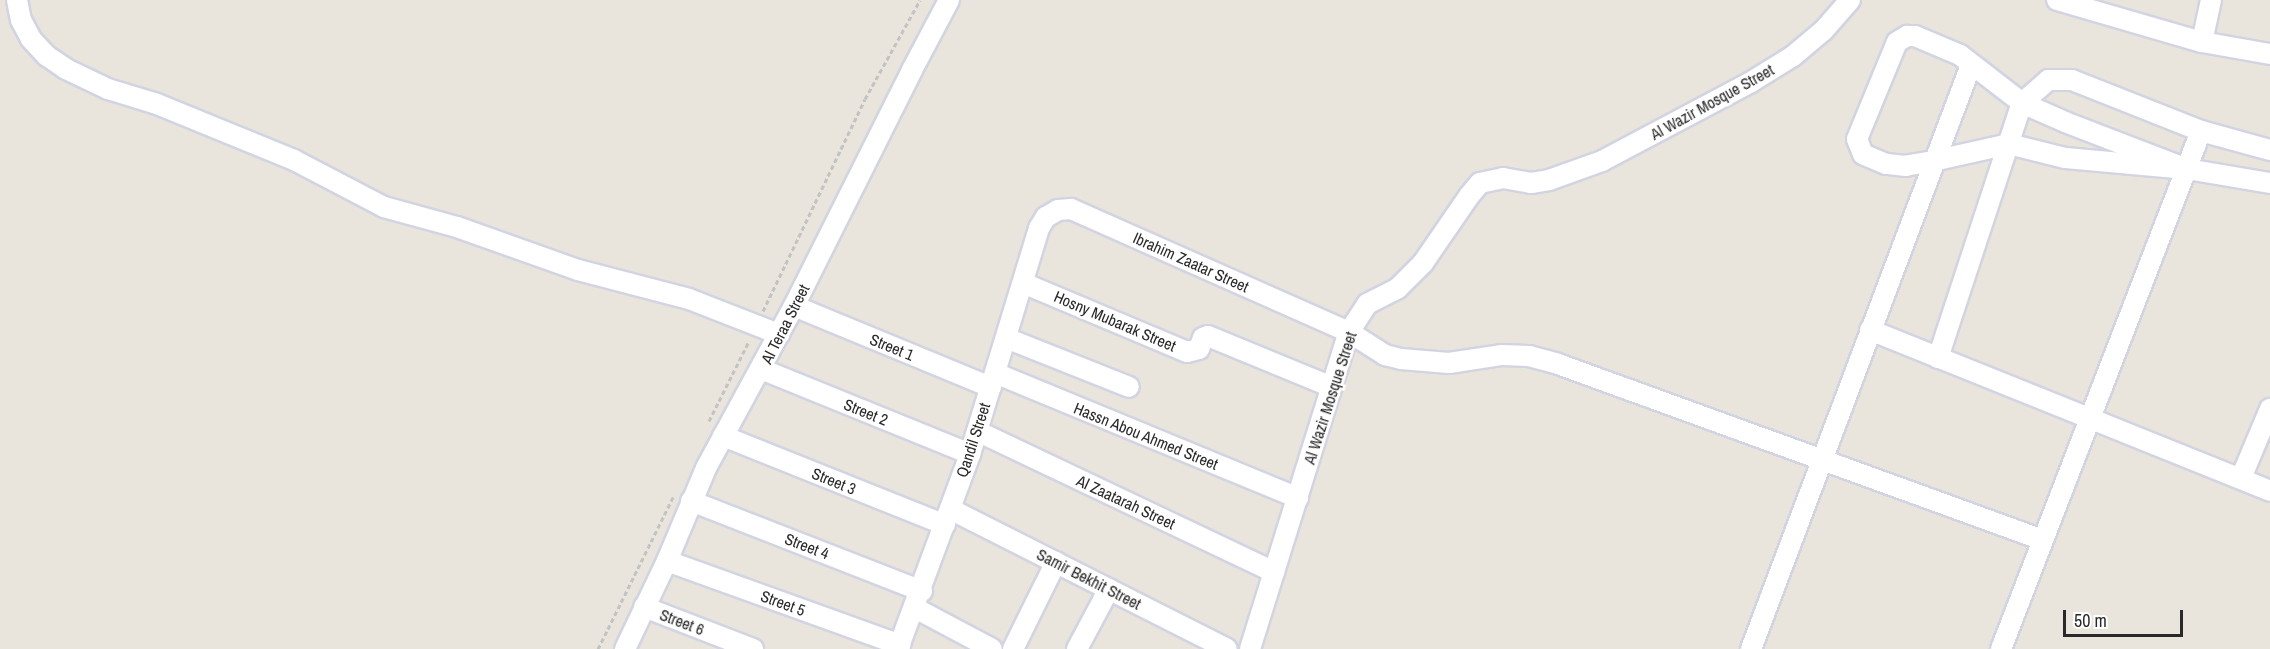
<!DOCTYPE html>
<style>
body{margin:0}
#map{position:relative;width:2270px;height:649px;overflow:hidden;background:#eae5dc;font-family:"Archivo Narrow",sans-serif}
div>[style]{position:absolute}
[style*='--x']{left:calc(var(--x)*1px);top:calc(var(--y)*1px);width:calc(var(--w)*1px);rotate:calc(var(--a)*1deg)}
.path>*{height:3px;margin-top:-1.5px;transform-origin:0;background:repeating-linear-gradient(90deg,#c3c3c3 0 4.5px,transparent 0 7.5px)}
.roads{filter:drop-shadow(2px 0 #d2d4e1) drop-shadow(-2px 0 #d2d4e1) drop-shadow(0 2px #d2d4e1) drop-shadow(0 -2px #d2d4e1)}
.minor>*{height:20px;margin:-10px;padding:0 10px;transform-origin:10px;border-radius:10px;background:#fff}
span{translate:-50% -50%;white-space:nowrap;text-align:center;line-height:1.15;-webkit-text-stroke:5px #fff;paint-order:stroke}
.street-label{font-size:16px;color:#292929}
.scale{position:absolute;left:2063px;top:610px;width:120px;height:27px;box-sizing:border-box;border:3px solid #292929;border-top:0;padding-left:8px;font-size:18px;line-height:21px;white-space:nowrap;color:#292929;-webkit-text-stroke:4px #fff;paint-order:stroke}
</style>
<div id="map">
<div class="path">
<i style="--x:763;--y:311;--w:235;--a:-64.3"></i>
<i style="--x:865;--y:99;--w:113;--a:-60.9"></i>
<i style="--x:709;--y:421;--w:89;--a:-63.4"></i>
<i style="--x:598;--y:649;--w:172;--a:-63.7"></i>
</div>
<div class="roads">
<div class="minor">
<i style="--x:17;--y:0;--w:20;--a:79"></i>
<i style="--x:21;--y:20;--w:21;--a:62"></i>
<i style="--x:31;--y:39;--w:23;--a:47"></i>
<i style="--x:47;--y:56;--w:23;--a:34"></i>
<i style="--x:66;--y:69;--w:47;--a:25.5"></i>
<i style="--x:108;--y:89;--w:51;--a:17"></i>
<i style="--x:157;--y:104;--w:148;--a:22.2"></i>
<i style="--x:294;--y:160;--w:102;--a:27.6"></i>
<i style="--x:384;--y:207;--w:76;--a:15.3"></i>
<i style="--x:457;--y:227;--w:128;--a:19.6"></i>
<i style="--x:578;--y:270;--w:115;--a:14.6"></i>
<i style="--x:689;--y:299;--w:97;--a:21.3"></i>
<i style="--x:2057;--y:0;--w:151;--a:16.2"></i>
<i style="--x:2202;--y:42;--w:69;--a:10"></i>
<i style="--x:2202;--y:42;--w:43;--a:-77.9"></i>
<i style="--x:2187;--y:169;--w:122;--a:-174.8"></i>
<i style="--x:2065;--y:158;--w:58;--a:-166"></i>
<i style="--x:2009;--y:144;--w:78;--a:167.4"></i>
<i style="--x:1933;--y:161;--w:27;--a:170"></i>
<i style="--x:1906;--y:166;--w:20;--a:-174"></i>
<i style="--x:1886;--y:164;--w:25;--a:-157"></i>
<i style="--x:1863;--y:154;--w:16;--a:-112"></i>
<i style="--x:1857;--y:139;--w:105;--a:-67.6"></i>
<i style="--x:1897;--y:42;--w:12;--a:-31"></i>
<i style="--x:1907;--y:36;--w:8;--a:0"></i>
<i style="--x:1915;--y:36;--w:49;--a:22.9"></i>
<i style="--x:1960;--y:55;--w:78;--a:37.7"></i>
<i style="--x:2022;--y:103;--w:47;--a:23.8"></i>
<i style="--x:2065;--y:122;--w:131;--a:21.1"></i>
<i style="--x:2187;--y:169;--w:84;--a:9.6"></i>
<i style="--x:1023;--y:283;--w:178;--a:22.8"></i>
<i style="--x:1187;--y:352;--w:12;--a:-14"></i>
<i style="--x:1199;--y:349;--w:12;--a:-70"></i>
<i style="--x:1203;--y:338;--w:5;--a:-22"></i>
<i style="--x:1208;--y:336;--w:134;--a:22.4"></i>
<i style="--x:794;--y:306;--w:213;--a:22.4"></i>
<i style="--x:1870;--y:330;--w:431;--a:21.9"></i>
<i style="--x:1006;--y:338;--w:132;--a:21.7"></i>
<i style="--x:1938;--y:358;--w:268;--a:-71.8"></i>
<i style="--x:2022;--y:103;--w:35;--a:-41"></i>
<i style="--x:2048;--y:80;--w:24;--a:0"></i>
<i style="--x:2072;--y:80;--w:139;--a:21.6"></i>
<i style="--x:2201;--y:131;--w:72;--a:15.4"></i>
<i style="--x:761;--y:369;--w:226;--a:22.1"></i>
<i style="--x:995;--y:373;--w:328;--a:22.4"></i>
<i style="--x:977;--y:431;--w:329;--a:25.4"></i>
<i style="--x:723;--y:436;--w:239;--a:21.8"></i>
<i style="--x:2241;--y:478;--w:75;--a:-67.2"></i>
<i style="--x:691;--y:501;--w:248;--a:21.3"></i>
<i style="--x:950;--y:509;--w:310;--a:26.8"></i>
<i style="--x:667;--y:561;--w:248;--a:19.8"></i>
<i style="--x:644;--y:607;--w:117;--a:21.1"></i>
<i style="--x:915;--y:608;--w:87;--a:28"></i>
<i style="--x:625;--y:649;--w:98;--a:-64.5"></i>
<i style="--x:667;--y:561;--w:101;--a:-67.2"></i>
<i style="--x:706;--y:468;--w:184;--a:-61.5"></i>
<i style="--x:794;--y:306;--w:264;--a:-63.4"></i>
<i style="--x:912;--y:70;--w:79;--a:-62.1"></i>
<i style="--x:898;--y:649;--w:208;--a:-69.7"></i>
<i style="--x:970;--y:454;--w:236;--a:-73"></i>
<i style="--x:1039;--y:228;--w:13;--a:-58"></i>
<i style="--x:1046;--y:217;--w:14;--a:-30"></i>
<i style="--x:1058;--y:210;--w:13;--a:-4"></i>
<i style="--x:1071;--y:209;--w:304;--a:23.9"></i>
<i style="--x:1349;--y:332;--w:43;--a:32.6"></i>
<i style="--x:1385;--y:355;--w:16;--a:14"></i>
<i style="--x:1401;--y:359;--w:48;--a:4.8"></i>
<i style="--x:1449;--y:363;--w:54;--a:-8.6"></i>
<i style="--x:1502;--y:355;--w:27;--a:2"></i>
<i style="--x:1529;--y:356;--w:30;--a:15"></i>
<i style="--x:1558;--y:364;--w:516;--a:19.95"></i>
<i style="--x:1013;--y:649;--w:97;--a:-63.7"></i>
<i style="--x:1077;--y:649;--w:68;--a:-61.9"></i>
<i style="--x:1250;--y:649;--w:332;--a:-72.7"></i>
<i style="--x:1349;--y:332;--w:33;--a:-57"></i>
<i style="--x:1367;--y:304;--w:34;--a:-27"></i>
<i style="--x:1397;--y:289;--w:37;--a:-45"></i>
<i style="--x:1423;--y:263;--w:81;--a:-55.5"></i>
<i style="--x:1469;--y:196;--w:17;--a:-50"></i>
<i style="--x:1480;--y:183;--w:24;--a:-12"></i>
<i style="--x:1503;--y:178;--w:28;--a:10"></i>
<i style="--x:1531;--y:183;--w:18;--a:-9"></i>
<i style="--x:1549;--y:180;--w:56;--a:-19.7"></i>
<i style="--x:1602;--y:161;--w:169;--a:-27.9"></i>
<i style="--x:1751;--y:82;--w:49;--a:-31.8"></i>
<i style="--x:1793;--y:56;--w:39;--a:-40"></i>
<i style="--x:1823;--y:31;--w:41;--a:-48.9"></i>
<i style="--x:1751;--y:649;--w:624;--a:-69.36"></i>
<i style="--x:2001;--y:649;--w:555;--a:-68.89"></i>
</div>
</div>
<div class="street-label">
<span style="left:1712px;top:102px;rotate:-29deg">Al Wazir Mosque Street</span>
<span style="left:1191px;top:262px;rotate:24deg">Ibrahim Zaatar Street</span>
<span style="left:1115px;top:321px;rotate:23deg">Hosny Mubarak Street</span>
<span style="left:785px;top:324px;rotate:-63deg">Al Teraa Street</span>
<span style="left:892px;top:347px;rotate:22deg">Street 1</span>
<span style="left:1330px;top:398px;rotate:-72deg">Al Wazir Mosque Street</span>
<span style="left:866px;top:412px;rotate:22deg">Street 2</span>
<span style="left:1146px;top:436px;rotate:22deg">Hassn Abou Ahmed Street</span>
<span style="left:973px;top:440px;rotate:-72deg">Qandil Street</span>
<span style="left:834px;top:481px;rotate:22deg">Street 3</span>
<span style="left:1126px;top:502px;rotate:25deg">Al Zaatarah Street</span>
<span style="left:807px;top:546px;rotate:21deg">Street 4</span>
<span style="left:1089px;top:579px;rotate:27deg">Samir Bekhit Street</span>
<span style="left:783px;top:603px;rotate:20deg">Street 5</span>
<span style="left:682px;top:622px;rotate:21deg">Street 6</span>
</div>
<div class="scale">50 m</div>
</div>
